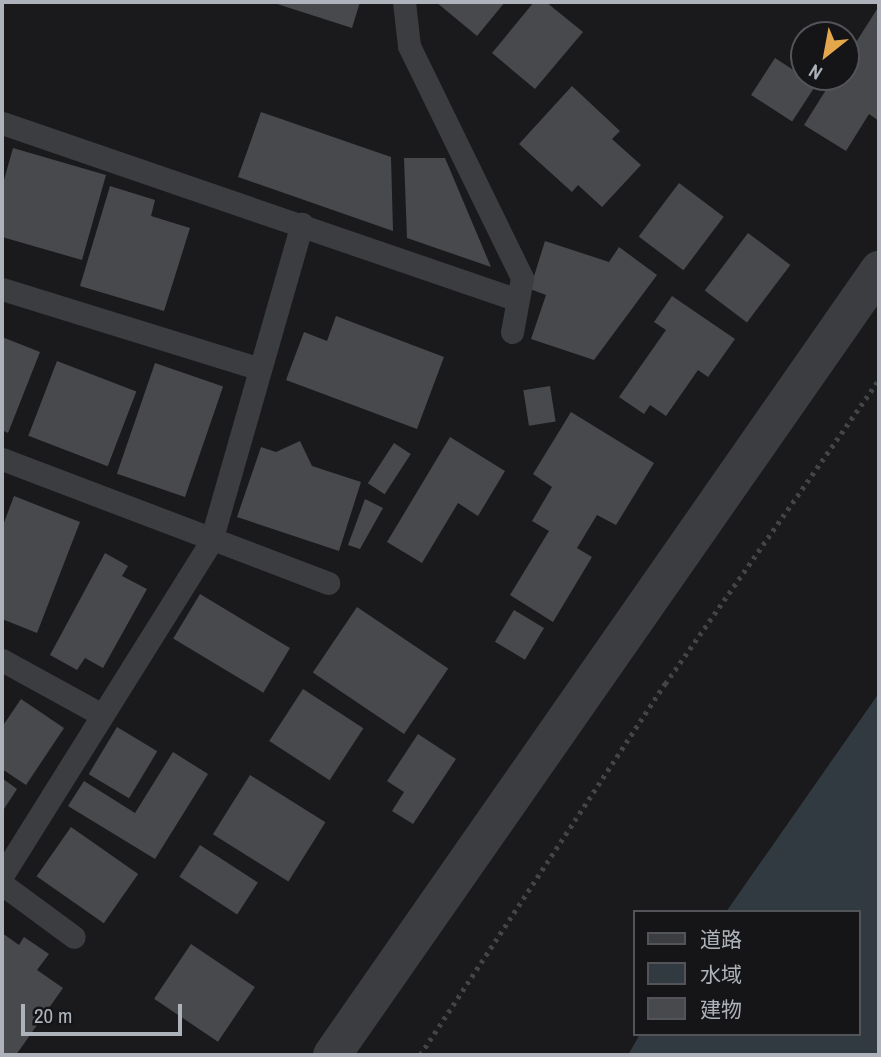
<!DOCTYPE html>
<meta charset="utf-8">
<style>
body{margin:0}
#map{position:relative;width:881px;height:1057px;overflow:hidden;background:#1a1a1c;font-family:"Archivo Narrow","Noto Sans JP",sans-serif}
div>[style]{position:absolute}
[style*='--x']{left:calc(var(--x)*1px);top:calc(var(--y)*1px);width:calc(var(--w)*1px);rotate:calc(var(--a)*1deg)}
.water>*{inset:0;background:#313a40}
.building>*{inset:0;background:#47494c;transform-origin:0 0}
.path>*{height:4.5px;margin-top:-2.25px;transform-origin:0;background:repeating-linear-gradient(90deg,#424448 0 3.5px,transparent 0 8.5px)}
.lane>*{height:23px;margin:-11.5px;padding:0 11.5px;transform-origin:11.5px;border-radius:11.5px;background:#3c3d41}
.street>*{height:38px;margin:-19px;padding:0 19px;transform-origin:19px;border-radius:19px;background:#3c3d41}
span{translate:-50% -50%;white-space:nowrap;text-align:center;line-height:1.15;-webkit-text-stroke:5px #151517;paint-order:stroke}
.frame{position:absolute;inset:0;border:4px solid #aeb3bb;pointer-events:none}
.legend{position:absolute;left:633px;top:910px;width:228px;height:126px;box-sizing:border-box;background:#151517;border:2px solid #525459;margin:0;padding:9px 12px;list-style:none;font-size:21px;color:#aeb3bb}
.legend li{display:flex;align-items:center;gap:14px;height:35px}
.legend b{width:35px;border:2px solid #525459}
.north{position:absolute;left:790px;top:21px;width:70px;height:70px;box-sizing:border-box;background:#151517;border:2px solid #525459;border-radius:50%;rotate:211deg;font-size:19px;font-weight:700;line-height:28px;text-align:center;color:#aeb3bb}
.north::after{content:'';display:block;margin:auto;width:24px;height:32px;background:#e4a74b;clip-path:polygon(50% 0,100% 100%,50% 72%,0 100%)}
.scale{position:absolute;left:21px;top:1004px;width:161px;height:32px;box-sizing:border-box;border:4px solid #aeb3bb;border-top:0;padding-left:9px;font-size:21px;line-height:24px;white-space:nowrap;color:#aeb3bb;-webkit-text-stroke:5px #151517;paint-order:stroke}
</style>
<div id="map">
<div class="water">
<i style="clip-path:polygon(879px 693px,879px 1055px,628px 1055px,640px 1034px,858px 1034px,858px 912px,726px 912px)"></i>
</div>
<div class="building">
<i style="clip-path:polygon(271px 2px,360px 2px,352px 28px)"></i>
<i style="clip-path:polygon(436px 2px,505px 2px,477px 36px)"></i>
<i style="clip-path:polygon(534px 2px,546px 2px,583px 32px,535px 89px,492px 53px)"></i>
<i style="clip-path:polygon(879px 6px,879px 121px,869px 114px,846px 151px,804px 125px,834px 77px,846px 77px,846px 58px)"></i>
<i style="left:775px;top:58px;width:49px;height:44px;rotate:33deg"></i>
<i style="clip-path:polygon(572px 86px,620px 131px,612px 139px,641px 165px,602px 207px,578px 185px,572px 192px,519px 144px)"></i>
<i style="clip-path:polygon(261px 112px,391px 157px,393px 231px,238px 177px)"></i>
<i style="clip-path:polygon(13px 148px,106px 175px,82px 260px,2px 237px,2px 187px)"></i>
<i style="clip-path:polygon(404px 158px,445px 158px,491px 267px,407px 238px)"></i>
<i style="left:679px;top:183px;width:56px;height:67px;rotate:37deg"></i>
<i style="clip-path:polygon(110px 186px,155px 200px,151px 216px,190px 228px,164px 311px,80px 286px)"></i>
<i style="left:748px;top:233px;width:53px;height:72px;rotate:37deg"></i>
<i style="clip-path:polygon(545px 241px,609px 262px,619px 247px,657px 275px,594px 360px,531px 339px,546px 295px,530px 289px)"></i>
<i style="clip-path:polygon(672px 296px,735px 339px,708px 377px,698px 370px,666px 416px,650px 405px,644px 414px,619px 397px,666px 330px,654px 322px)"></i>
<i style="clip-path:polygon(336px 316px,444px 357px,417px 429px,286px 380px,304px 332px,327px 341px)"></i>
<i style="clip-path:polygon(2px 337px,40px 352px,8px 433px,2px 430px)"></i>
<i style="left:57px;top:361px;width:85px;height:80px;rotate:21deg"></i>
<i style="left:155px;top:363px;width:72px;height:117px;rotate:19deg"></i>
<i style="left:550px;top:386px;width:36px;height:27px;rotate:81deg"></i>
<i style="clip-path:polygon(571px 412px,654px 463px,616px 525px,597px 515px,577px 548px,592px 557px,553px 622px,510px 595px,549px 531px,532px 521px,552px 487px,533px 474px)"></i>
<i style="clip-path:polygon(450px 437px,505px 471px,478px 516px,458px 503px,422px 563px,387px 542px)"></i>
<i style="clip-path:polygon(300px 441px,312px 466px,361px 482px,339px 551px,237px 517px,261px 447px,276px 452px)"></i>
<i style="left:394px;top:443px;width:20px;height:48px;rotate:33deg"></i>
<i style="clip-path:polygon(14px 496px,80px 522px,37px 633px,2px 619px,2px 528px)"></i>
<i style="clip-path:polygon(365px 499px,383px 508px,360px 549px,348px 545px)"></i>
<i style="clip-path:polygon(105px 553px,128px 566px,122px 576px,147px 589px,103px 668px,85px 658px,77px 670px,50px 655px)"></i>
<i style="left:200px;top:594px;width:105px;height:52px;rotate:31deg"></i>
<i style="left:357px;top:607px;width:110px;height:79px;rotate:34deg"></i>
<i style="left:514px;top:610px;width:35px;height:37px;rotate:31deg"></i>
<i style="left:303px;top:689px;width:72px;height:62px;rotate:33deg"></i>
<i style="clip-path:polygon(21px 699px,64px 728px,26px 785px,2px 769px,2px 727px)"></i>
<i style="left:117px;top:727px;width:47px;height:55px;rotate:31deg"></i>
<i style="clip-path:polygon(418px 734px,456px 759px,413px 824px,392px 811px,404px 792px,387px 781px)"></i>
<i style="clip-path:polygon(173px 752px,208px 774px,155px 859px,68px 806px,84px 781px,135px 813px)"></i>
<i style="left:250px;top:775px;width:89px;height:70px;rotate:32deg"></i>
<i style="clip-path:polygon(2px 778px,17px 789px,2px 812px)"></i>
<i style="left:71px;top:827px;width:82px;height:60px;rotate:35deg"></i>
<i style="left:200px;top:845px;width:69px;height:38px;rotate:33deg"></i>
<i style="clip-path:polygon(2px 933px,19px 945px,24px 937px,49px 954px,37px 970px,63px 988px,16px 1055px,2px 1053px)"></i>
<i style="left:191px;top:944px;width:77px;height:66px;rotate:34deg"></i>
</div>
<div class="path">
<i style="--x:420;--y:1055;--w:445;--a:-56.6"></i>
<i style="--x:665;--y:684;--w:372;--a:-54.9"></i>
</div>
<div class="lane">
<i style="--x:404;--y:2;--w:44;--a:83.5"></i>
<i style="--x:409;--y:46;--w:258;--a:64"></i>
<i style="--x:522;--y:278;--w:55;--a:100.5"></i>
<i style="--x:2;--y:123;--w:542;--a:18.94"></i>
<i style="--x:2;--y:289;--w:270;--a:17.2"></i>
<i style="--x:2;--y:459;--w:349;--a:20.8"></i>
<i style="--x:2;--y:660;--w:114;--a:28.8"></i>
<i style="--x:2;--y:876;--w:395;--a:-58"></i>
<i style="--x:211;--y:541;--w:330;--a:-74"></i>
<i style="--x:2;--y:884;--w:89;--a:36.4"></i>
</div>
<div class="street">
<i style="--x:332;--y:1055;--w:957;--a:-55.13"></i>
</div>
<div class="frame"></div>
<ul class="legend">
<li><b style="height:9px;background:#3c3d41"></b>道路</li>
<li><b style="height:19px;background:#313a40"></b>水域</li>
<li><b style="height:19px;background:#47494c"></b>建物</li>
</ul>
<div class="north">N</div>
<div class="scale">20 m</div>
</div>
